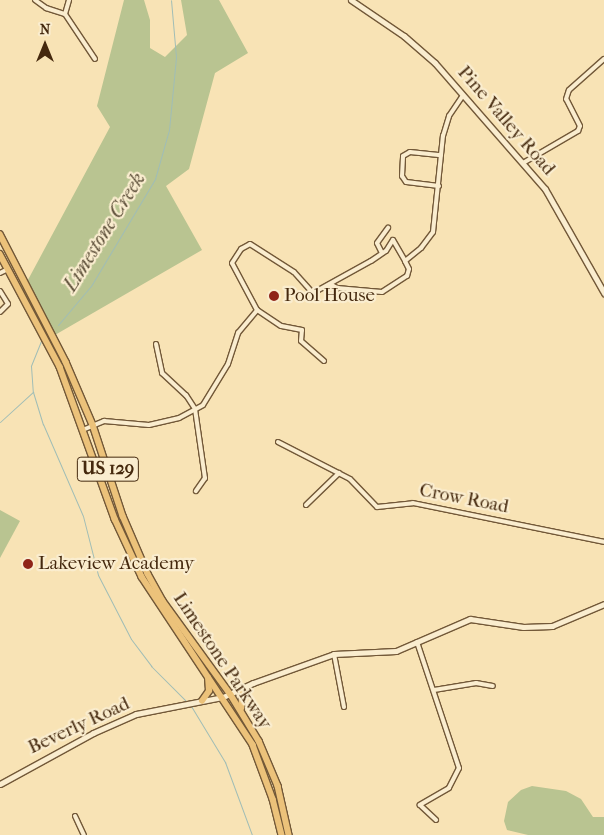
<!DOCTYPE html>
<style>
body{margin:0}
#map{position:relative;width:604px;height:835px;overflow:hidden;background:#f8e3b5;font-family:"IM FELL French Canon",serif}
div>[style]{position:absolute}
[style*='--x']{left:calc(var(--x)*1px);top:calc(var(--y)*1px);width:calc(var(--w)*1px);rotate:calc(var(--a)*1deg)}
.green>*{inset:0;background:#b9c491}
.stream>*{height:1px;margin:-0.5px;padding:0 0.5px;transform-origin:0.5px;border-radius:0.5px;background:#a0bdb6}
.roads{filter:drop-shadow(1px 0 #725838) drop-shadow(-1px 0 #725838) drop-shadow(0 1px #725838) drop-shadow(0 -1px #725838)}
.street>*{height:4px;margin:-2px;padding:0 2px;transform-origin:2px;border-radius:2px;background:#faedcf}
.secondary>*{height:5px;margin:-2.5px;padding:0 2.5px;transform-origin:2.5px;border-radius:2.5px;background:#faedcf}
.primary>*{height:5.5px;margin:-2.75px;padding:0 2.75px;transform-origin:2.75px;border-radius:2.75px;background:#ecc27a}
.dots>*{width:14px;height:14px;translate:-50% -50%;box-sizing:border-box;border:2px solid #faedcf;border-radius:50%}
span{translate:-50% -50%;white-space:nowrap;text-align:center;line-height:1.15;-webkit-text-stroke:4.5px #faedcf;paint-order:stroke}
.shield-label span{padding:1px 4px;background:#faedcf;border:1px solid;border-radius:4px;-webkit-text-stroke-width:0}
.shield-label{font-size:18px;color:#45290e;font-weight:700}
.street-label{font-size:19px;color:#45290e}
.poi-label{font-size:19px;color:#45290e}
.left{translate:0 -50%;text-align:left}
.water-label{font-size:20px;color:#5c4e38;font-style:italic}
.north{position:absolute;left:20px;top:20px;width:50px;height:50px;-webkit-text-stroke:4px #faedcf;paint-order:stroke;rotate:0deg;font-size:14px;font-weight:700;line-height:20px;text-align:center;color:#45290e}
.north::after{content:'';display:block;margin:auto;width:18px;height:22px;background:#45290e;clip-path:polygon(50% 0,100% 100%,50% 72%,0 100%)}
</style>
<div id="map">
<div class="green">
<i style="clip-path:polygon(124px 0,144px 0,150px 20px,150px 48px,165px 57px,187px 35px,181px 0,219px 0,248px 53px,215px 73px,189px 169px,166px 186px,202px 250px,48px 339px,22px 291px,110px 127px,97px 106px)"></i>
<i style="clip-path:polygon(0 510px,20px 521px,0 558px)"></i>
<i style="clip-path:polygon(532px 786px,566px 791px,581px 799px,593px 817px,604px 817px,604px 835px,528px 835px,507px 830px,504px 821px,508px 802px,521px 790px)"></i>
</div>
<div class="stream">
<i style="--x:58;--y:325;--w:51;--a:-49.8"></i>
<i style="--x:91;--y:286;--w:125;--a:-59.1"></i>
<i style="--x:155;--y:179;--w:51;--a:-74.1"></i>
<i style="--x:169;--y:130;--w:73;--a:-84.5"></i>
<i style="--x:176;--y:57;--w:57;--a:-95"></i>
<i style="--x:41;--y:341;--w:27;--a:112"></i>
<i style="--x:31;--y:366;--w:26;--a:86"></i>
<i style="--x:33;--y:392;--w:34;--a:73"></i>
<i style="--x:43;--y:424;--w:100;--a:66.5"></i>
<i style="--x:83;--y:516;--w:61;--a:75.7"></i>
<i style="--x:98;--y:575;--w:72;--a:62.7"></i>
<i style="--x:131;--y:639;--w:34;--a:53"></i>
<i style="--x:151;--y:666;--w:49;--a:45"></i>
<i style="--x:0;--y:422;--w:45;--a:-42.3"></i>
<i style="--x:191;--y:706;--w:66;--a:58.7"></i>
<i style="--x:225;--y:762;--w:78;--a:69.7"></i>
</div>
<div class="roads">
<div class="street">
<i style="--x:35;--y:0;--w:14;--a:36"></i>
<i style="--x:46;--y:8;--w:20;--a:18"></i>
<i style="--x:65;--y:14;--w:54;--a:56.3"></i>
<i style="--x:65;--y:14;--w:15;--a:-74"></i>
<i style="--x:523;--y:163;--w:64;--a:-30.2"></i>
<i style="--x:578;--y:131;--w:5;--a:-68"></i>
<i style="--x:580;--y:126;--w:30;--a:-117"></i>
<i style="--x:566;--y:99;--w:9;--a:-72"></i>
<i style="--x:569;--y:90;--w:47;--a:-41.5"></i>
<i style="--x:439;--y:186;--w:33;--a:-173"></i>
<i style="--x:406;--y:182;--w:7;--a:-124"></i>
<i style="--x:402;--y:176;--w:20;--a:-87"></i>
<i style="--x:403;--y:156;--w:8;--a:-30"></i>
<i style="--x:410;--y:152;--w:31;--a:6"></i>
<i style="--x:382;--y:253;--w:11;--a:-117"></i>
<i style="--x:377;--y:243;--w:19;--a:-54"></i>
<i style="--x:0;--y:273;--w:9;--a:-27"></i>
<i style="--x:330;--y:284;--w:8;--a:30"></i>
<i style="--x:337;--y:288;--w:45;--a:5.1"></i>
<i style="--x:382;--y:292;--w:30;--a:-33"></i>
<i style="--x:407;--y:276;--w:7;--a:-74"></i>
<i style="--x:409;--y:269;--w:9;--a:-117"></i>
<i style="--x:0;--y:291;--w:15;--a:58"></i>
<i style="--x:8;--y:304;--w:11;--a:135"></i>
<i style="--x:156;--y:344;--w:30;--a:78"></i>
<i style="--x:162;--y:373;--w:33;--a:43"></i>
<i style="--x:186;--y:395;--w:17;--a:57"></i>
<i style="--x:195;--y:409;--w:70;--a:81.8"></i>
<i style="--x:205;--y:478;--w:16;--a:125"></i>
<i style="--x:324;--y:361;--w:30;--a:-139"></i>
<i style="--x:301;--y:341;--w:11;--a:-85"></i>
<i style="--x:302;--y:330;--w:21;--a:-169"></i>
<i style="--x:281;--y:326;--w:29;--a:-146"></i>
<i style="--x:257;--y:310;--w:53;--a:-118"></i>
<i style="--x:232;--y:263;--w:17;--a:-57"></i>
<i style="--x:241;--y:249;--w:10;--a:-29"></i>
<i style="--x:250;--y:244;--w:52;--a:32.5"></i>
<i style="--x:294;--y:272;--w:28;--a:48"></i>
<i style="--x:313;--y:293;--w:66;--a:-28.9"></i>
<i style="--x:371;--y:261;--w:18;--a:-34"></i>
<i style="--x:386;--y:251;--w:13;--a:-58"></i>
<i style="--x:393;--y:240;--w:24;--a:60"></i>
<i style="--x:405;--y:261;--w:21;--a:-39"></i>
<i style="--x:421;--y:248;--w:20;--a:-53"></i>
<i style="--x:433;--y:232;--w:97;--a:-84.1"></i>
<i style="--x:443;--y:136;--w:21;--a:-73"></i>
<i style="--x:449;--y:116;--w:25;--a:-56"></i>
<i style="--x:85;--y:429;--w:21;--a:-23"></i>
<i style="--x:104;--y:421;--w:45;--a:5.1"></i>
<i style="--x:149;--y:425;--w:31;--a:-13"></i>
<i style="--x:179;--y:418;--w:27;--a:-28"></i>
<i style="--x:203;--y:405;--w:48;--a:-58.6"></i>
<i style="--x:228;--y:364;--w:33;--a:-72"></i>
<i style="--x:238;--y:333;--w:30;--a:-50"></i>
<i style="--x:278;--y:442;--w:81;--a:27.2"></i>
<i style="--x:350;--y:479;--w:39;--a:46"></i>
<i style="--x:377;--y:507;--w:36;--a:-6"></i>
<i style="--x:413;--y:503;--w:195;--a:11.5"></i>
<i style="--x:306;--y:505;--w:46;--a:-44.1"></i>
<i style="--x:417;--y:642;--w:133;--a:71.6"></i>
<i style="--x:459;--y:768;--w:22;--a:117"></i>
<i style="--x:449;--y:788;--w:34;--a:150"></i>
<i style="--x:334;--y:654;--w:54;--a:79.3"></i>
<i style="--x:434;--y:690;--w:43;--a:-9.5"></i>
<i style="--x:476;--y:683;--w:17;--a:10"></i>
<i style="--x:420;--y:805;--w:22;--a:43"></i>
<i style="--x:75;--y:816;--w:21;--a:65"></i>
</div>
<div class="secondary">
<i style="--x:351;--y:0;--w:64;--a:34.2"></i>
<i style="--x:404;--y:36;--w:41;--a:41.1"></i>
<i style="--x:435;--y:63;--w:167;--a:48.9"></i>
<i style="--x:545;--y:189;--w:120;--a:60.4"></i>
<i style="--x:0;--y:784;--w:106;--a:-28.7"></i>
<i style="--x:93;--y:733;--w:47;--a:-23.8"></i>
<i style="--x:136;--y:714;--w:89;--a:-11.1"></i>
<i style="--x:223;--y:697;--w:33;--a:-25"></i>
<i style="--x:253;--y:683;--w:86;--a:-19.7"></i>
<i style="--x:334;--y:654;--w:62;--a:-2.8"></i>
<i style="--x:396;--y:651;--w:81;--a:-23.4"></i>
<i style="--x:470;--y:619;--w:54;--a:8.6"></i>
<i style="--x:523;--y:627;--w:29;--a:-2"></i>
<i style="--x:552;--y:626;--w:56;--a:-22.9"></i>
</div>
<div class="primary">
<i style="--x:0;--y:234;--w:144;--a:62.7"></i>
<i style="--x:66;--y:362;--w:69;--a:66.8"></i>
<i style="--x:93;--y:425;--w:96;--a:71.8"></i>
<i style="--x:123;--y:516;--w:63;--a:66.7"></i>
<i style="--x:148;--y:574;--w:31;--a:61"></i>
<i style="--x:163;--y:601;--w:116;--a:54.1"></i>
<i style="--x:231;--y:695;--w:54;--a:58.7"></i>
<i style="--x:259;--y:741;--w:49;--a:67.1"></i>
<i style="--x:278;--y:786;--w:50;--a:77.3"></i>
<i style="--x:0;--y:254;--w:128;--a:62"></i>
<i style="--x:60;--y:367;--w:162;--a:70.1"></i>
<i style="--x:115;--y:519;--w:64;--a:65"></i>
<i style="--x:142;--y:577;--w:201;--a:56.5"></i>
<i style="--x:253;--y:745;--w:58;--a:69.7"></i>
<i style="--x:273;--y:799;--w:37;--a:76"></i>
<i style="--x:202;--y:701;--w:12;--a:-55"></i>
<i style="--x:209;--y:691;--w:13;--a:-94"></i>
<i style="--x:241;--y:709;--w:20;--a:-84"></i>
</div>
</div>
<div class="dots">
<i style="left:274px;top:296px;background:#8f2418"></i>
<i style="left:28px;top:564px;background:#8f2418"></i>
</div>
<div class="shield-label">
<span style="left:108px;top:469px">US 129</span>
</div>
<div class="street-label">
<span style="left:506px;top:121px;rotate:49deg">Pine Valley Road</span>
<span style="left:464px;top:499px;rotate:11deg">Crow Road</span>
<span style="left:222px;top:661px;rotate:56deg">Limestone Parkway</span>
<span style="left:79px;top:726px;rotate:-25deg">Beverly Road</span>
</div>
<div class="poi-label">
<span class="left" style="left:284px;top:296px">Pool House</span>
<span class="left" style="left:38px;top:564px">Lakeview Academy</span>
</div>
<div class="water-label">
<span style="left:104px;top:232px;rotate:-58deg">Limestone Creek</span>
</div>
<div class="north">N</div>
</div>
